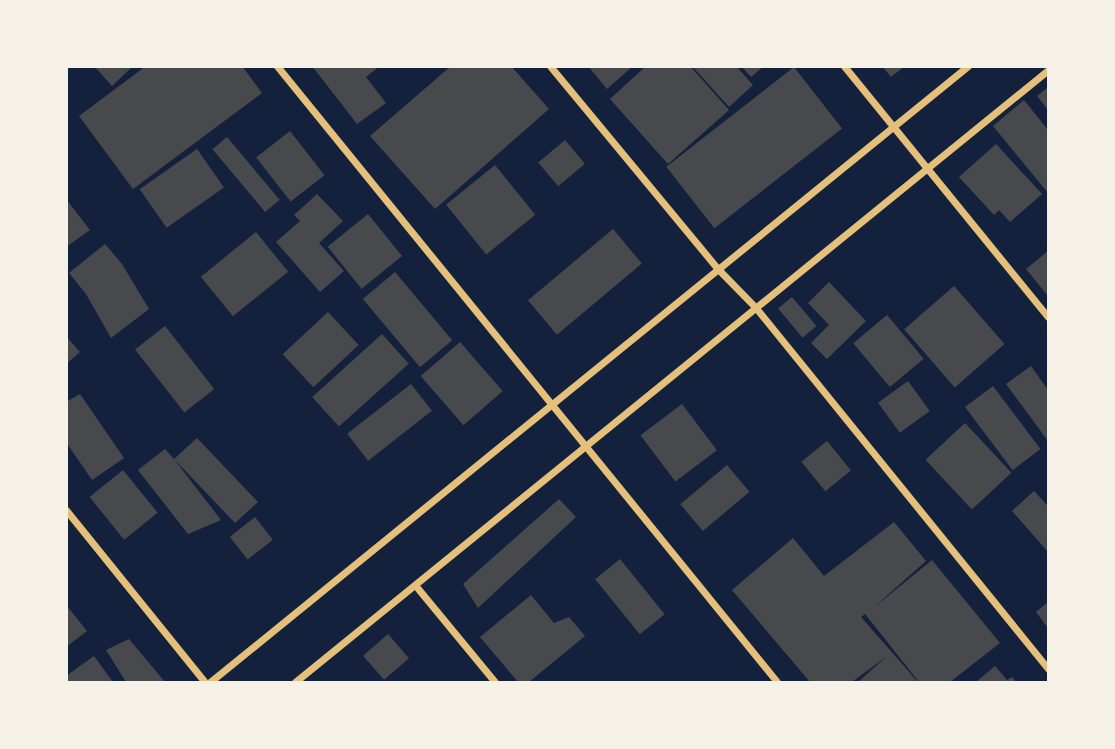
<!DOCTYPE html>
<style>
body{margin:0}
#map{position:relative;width:1115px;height:749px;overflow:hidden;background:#14213d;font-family:Jost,sans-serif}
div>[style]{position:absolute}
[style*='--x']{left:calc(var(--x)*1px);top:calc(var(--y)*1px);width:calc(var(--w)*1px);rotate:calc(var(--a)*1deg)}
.building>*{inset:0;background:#48494c;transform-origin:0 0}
.minor>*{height:7px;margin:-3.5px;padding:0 3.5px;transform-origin:3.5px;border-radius:3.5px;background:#e5c07b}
span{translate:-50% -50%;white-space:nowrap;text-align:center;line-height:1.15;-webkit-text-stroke:5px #f6f1e7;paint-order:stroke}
.frame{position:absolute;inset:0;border:68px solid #f6f1e7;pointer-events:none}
</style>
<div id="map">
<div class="building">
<i style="clip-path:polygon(94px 66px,133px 66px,112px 86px)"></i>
<i style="clip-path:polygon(146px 66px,242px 66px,262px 93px,133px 189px,79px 116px)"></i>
<i style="clip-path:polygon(312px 66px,380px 66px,366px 77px,386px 103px,357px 124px)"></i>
<i style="clip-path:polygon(451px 66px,511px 66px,549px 109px,435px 209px,370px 136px)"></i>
<i style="clip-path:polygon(588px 66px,633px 66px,607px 89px)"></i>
<i style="clip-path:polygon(646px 66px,690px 66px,729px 110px,668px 164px,610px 99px)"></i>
<i style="clip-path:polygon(692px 66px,736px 66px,753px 85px,729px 107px)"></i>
<i style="clip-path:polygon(741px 66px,764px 66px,751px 77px)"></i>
<i style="clip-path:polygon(882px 66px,905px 66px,891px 77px)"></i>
<i style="left:794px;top:67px;width:78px;height:162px;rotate:52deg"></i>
<i style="clip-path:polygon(1048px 87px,1048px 110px,1037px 96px)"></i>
<i style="clip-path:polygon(1024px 100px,1048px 130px,1048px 193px,993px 126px)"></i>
<i style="left:290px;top:131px;width:56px;height:43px;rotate:52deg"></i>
<i style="left:227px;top:137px;width:82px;height:19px;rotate:50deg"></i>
<i style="left:565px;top:140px;width:31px;height:35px;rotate:50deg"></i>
<i style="clip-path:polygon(996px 144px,1042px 194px,1010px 222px,999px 210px,994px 215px,959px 177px)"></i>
<i style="left:197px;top:149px;width:47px;height:70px;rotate:55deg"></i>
<i style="left:495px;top:165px;width:64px;height:63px;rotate:51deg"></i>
<i style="clip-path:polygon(317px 194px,343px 221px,319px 243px,344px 271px,320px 292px,276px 242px,300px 221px,294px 215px)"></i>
<i style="clip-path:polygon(66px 199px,90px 230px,66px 247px)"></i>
<i style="left:368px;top:214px;width:54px;height:52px;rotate:51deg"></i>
<i style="left:613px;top:229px;width:45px;height:111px;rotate:50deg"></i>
<i style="left:256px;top:232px;width:51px;height:71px;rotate:51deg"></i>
<i style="clip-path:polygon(105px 244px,122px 264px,149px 309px,111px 338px,86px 294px,69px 273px)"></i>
<i style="clip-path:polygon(1048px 251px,1048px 296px,1026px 269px)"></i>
<i style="left:395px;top:272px;width:89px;height:42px;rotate:50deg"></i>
<i style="clip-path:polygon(829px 282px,866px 321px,827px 359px,811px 343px,829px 325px,808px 303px)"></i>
<i style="left:954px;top:286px;width:77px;height:66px;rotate:49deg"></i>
<i style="left:792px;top:297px;width:38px;height:18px;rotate:50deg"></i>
<i style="left:328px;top:312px;width:45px;height:62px;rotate:47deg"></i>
<i style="left:887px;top:315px;width:57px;height:44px;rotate:50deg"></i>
<i style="left:165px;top:326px;width:80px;height:38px;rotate:52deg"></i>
<i style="left:382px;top:334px;width:40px;height:94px;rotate:48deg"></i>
<i style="clip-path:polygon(66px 336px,80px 352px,66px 364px)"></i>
<i style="left:460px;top:342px;width:65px;height:52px;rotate:49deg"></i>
<i style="clip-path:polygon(1031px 366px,1048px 390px,1048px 441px,1006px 384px)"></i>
<i style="left:908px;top:381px;width:37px;height:37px;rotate:54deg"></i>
<i style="left:411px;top:384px;width:34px;height:81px;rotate:52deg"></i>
<i style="left:993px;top:386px;width:79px;height:35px;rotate:53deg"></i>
<i style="clip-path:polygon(80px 394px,124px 458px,92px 480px,66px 442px,66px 402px)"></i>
<i style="left:682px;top:404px;width:58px;height:52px;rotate:53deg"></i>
<i style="left:965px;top:423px;width:68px;height:54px;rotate:47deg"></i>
<i style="clip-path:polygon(197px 438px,258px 502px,235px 523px,174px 459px,221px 520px,188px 534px,138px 470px,165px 449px,174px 459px)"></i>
<i style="left:827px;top:441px;width:38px;height:33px;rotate:51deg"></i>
<i style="left:727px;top:465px;width:35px;height:61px;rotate:50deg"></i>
<i style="left:123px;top:470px;width:55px;height:43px;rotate:51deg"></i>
<i style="clip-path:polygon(1034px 491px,1048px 506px,1048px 552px,1012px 511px)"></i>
<i style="clip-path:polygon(559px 499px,576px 517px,478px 608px,463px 584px)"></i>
<i style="left:255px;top:517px;width:29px;height:32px;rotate:52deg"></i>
<i style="clip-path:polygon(894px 522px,926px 561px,872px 609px,932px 560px,1000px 643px,950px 682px,919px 682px,865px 614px,861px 617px,918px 682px,858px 682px,887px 656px,852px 682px,810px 682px,732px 590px,793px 538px,824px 576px)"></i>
<i style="left:620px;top:559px;width:71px;height:32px;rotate:51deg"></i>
<i style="clip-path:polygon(531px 595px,554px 623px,569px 617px,585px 636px,529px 682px,518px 682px,480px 637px)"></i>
<i style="clip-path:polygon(1048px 602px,1048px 628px,1036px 612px)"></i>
<i style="clip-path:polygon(66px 605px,87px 631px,66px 647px)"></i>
<i style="left:388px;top:634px;width:32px;height:33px;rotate:49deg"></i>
<i style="clip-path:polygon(129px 639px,165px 682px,126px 682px,106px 650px)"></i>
<i style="clip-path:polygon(94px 656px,113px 682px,66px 682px,66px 676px)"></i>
<i style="clip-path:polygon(995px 666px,1007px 680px,1012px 677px,1016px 682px,976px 682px)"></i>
</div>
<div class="minor">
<i style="--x:277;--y:66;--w:793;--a:50.93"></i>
<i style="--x:550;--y:66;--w:264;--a:50.4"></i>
<i style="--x:718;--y:269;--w:54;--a:45.7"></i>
<i style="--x:756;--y:308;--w:464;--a:51"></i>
<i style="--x:844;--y:66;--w:323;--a:50.9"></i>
<i style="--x:66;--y:510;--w:221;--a:51.1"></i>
<i style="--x:415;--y:585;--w:126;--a:50.5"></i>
<i style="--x:210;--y:682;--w:977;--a:-39.1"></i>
<i style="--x:295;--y:682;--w:970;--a:-39.1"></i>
</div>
<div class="frame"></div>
</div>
